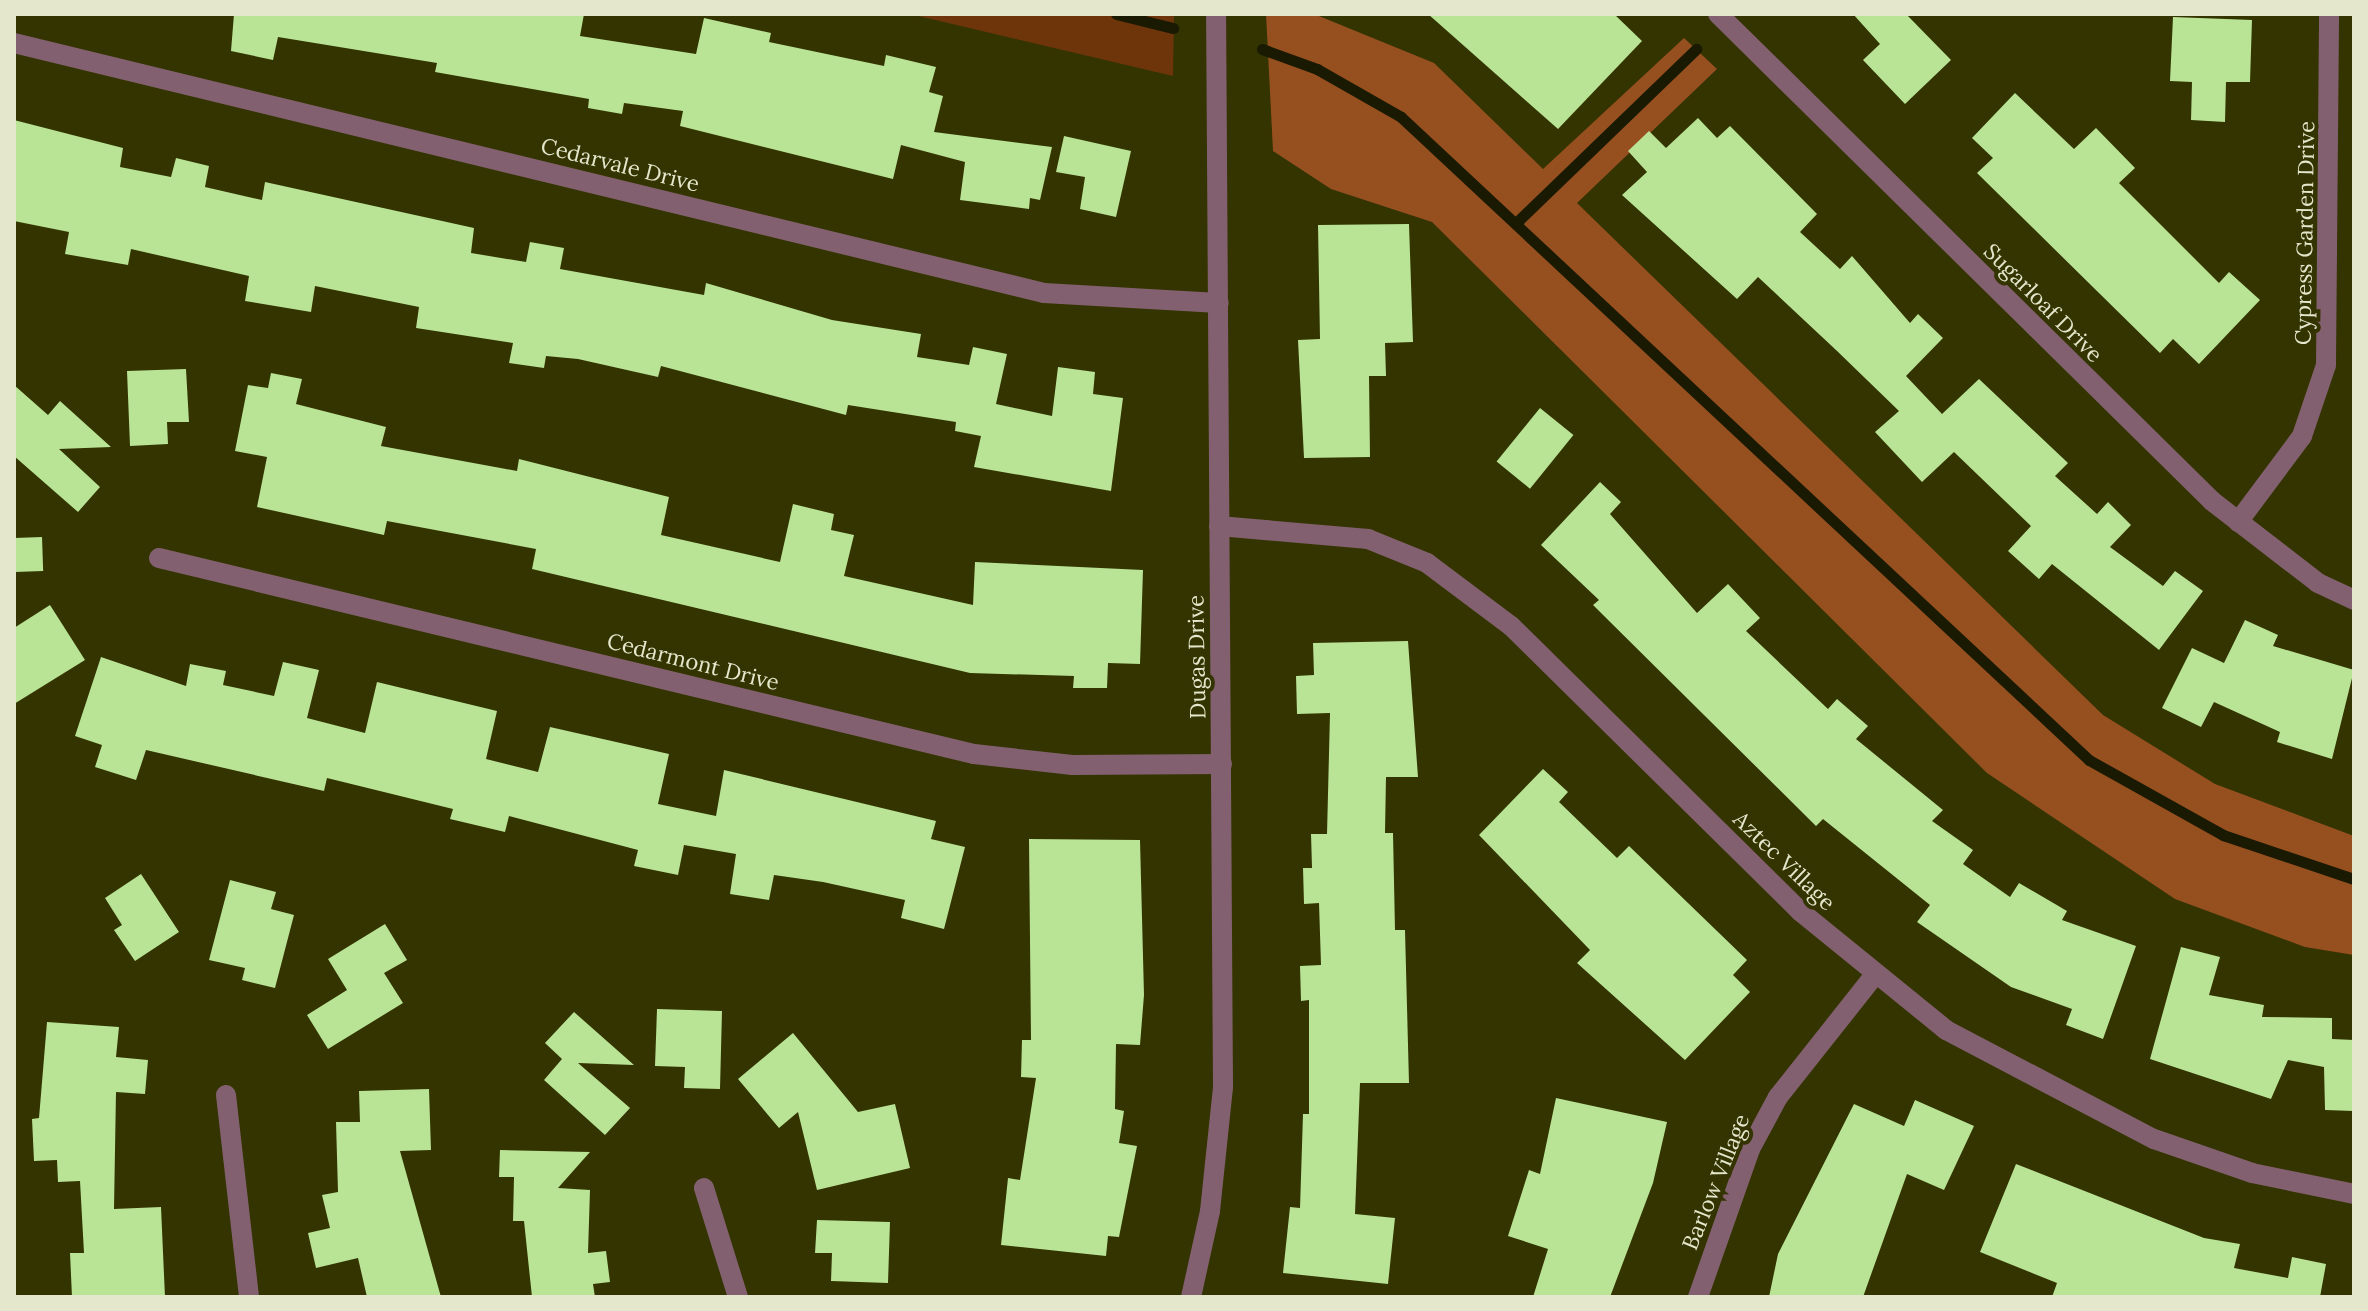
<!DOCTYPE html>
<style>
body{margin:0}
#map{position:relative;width:2368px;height:1311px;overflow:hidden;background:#333400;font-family:Lora,serif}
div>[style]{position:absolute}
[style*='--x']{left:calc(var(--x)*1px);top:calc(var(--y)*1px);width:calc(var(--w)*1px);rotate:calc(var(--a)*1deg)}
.green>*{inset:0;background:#6f350a}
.forest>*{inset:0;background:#964f1f}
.stream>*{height:11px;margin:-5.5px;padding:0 5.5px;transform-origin:5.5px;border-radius:5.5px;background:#191a01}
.building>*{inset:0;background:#b9e395;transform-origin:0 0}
.minor>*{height:20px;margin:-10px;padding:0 10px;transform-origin:10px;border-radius:10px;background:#83606f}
.tertiary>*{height:20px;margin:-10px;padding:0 10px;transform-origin:10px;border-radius:10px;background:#83606f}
span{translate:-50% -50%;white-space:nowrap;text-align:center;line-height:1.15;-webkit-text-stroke:8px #333400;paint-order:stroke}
.street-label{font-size:22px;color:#e5e7cd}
.frame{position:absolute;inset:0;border:16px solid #e5e7cd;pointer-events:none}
</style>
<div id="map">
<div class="green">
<i style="clip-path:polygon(910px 14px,1174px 14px,1173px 76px)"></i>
</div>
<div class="forest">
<i style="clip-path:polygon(1266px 14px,1314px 14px,1434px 63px,1543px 169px,1684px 38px,1717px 69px,1577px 203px,2103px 715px,2215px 784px,2354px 836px,2354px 955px,2305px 947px,2175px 899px,1987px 773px,1432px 222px,1331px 189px,1273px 151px)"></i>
</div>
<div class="stream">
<i style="--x:1116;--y:14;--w:59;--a:13.8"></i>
<i style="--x:1262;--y:49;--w:59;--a:20"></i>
<i style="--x:1317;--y:69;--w:97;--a:29.7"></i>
<i style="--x:1401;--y:117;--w:942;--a:43.06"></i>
<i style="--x:2089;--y:760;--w:154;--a:29.2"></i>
<i style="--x:2223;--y:835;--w:138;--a:18.6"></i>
<i style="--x:1518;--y:221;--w:248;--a:-44"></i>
</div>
<div class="building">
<i style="clip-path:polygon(234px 14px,584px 14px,580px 36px,696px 54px,704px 18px,771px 33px,769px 42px,884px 66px,886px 55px,936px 67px,929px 92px,943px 96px,934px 132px,1052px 147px,1040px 200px,1030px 198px,1029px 209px,960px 200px,965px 162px,901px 145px,893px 179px,680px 126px,683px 111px,624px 103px,622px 114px,588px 108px,589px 99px,435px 72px,437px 63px,278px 37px,273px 60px,231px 51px)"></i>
<i style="clip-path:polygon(1428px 14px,1614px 14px,1642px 41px,1558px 129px)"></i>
<i style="clip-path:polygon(1853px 14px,1906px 14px,1951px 60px,1905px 104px,1863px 60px,1880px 44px)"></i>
<i style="clip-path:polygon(2173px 17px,2252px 20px,2250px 82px,2226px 82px,2225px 122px,2191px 120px,2192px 82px,2170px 81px)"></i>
<i style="clip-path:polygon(2015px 93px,2074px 149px,2096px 128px,2135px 168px,2119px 183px,2219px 283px,2229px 272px,2260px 300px,2199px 364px,2173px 339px,2160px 353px,1977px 173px,1993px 158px,1972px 138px)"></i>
<i style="clip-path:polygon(1698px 118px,1717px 138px,1730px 126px,1817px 214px,1800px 232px,1840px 269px,1852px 256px,1910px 323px,1918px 314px,1943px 338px,1906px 376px,1942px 414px,1979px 379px,2068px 463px,2055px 476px,2097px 514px,2108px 502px,2131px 525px,2110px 547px,2163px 586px,2175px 571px,2203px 591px,2159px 650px,2052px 564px,2039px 579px,2008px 551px,2031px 526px,1954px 452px,1922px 482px,1875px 432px,1899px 411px,1836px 350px,1758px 277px,1737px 299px,1622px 195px,1647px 172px,1628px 151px,1649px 131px,1666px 148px)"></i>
<i style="clip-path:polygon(14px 120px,123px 148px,120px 167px,171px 177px,176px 158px,209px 166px,205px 187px,262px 200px,265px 182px,474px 228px,471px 253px,526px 262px,530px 242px,564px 248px,560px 269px,704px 295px,706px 283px,832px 320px,921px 334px,917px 357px,969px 365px,973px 347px,1007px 354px,996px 404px,1052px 416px,1058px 367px,1095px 372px,1093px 394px,1123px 398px,1111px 491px,974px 467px,981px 436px,955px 431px,956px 422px,848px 405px,846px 415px,661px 366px,658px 377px,578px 359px,546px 356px,544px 368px,509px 363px,513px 343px,416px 328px,419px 307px,315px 286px,311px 312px,245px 301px,249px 276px,131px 249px,128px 265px,65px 254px,69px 232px,14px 221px)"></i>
<i style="clip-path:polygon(1064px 136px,1131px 151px,1116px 217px,1080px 209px,1085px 177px,1056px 172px)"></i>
<i style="clip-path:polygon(1409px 224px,1413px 342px,1385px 343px,1386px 376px,1369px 376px,1370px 457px,1304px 458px,1298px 340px,1320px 339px,1318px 225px)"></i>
<i style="clip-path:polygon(186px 369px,189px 422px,167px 422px,168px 444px,130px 446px,127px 371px)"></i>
<i style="clip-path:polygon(271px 373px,302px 379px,296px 404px,386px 427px,381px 446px,517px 471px,519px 459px,669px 497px,661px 535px,780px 562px,793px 504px,834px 514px,831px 530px,854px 535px,844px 576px,973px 605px,975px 562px,1143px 570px,1140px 664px,1108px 663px,1107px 688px,1073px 688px,1074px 676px,970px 673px,532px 569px,536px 549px,387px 521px,384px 535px,257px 507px,267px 457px,235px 451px,248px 385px,268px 388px)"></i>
<i style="clip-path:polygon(14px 385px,48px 415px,60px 401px,111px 447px,59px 449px,100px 487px,78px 512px,14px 456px)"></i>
<i style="left:1540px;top:408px;width:43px;height:69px;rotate:39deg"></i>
<i style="clip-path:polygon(1600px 482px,1621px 502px,1610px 514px,1697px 613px,1728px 584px,1760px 618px,1746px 631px,1828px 709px,1837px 699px,1868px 726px,1856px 739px,1943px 810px,1932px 821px,1973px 850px,1963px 864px,2010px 897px,2019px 883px,2067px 911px,2062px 920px,2136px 946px,2103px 1039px,2066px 1025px,2072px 1009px,2011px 987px,1917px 922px,1930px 905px,1823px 819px,1816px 826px,1593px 605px,1599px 600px,1541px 545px)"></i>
<i style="left:42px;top:537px;width:34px;height:28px;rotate:88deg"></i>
<i style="clip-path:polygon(50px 605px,85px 660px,14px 704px,14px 628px)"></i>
<i style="clip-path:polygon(2245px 620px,2278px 635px,2273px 646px,2354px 670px,2332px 759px,2277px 742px,2280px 732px,2214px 702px,2201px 727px,2162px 708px,2192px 648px,2224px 663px)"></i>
<i style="clip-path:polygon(1408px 641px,1418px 777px,1386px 777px,1385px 833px,1393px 833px,1395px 930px,1405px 930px,1409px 1083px,1360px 1083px,1355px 1214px,1395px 1218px,1388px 1284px,1283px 1273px,1290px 1207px,1300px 1208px,1303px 1114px,1309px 1114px,1309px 1000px,1301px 1001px,1300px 966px,1321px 965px,1319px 903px,1304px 904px,1303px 868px,1312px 868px,1311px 834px,1327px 834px,1330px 713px,1297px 714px,1296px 676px,1314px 675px,1313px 643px)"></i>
<i style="clip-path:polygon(101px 657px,186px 686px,190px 664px,226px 671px,223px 685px,274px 696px,283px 662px,319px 670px,307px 718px,365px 733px,377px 682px,497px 711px,486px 759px,538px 772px,550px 727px,669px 754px,658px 804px,716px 816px,724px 770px,936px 821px,931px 839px,965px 847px,944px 929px,901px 918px,905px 900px,823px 882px,774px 875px,769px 900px,730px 894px,736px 854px,684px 845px,678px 875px,634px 866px,638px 850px,509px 816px,505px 832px,450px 819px,453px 809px,327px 778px,324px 791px,146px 750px,136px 780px,95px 767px,102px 745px,75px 736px)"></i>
<i style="clip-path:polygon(1543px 769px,1568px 792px,1559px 802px,1617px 858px,1629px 846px,1747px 960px,1733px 975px,1750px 992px,1685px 1060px,1577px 963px,1590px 950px,1479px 835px)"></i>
<i style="clip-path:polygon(1029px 839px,1140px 840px,1144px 995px,1140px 1045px,1116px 1044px,1115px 1109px,1124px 1111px,1119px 1143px,1137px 1146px,1119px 1237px,1108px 1236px,1106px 1256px,1001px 1245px,1008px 1178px,1020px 1180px,1036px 1078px,1021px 1077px,1022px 1040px,1031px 1040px)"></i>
<i style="clip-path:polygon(141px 874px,179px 932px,135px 961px,114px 930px,122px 925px,105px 898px)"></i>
<i style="clip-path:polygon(230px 880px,276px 892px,271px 909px,294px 915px,275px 988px,242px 980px,245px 968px,209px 960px)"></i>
<i style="clip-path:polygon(385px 924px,407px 960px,384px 973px,403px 1003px,328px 1049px,307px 1015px,347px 990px,328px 959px)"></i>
<i style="clip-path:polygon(2181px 947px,2220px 957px,2209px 995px,2264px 1005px,2262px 1017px,2332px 1018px,2332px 1039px,2354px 1040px,2354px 1111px,2325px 1110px,2324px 1067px,2288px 1060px,2271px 1099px,2150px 1059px)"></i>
<i style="clip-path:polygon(657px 1009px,722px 1011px,720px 1089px,684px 1088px,685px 1067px,655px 1066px)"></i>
<i style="clip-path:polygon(574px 1012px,634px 1065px,578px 1063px,630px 1108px,605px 1135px,544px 1080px,562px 1059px,545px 1043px)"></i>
<i style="clip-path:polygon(47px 1022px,119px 1027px,116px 1057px,148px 1060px,145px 1094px,116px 1092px,114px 1209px,161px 1207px,165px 1297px,72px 1297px,70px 1253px,84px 1253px,80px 1181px,58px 1182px,57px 1160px,34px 1161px,32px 1119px,39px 1118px)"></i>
<i style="clip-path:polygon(793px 1033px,858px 1112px,895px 1104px,910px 1168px,817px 1190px,798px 1112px,779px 1128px,738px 1079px)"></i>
<i style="clip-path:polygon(429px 1089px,431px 1150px,400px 1151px,441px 1297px,367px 1297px,358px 1258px,316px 1268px,308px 1233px,330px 1228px,322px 1195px,338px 1192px,336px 1122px,360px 1122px,359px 1091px)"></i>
<i style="clip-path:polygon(1556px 1098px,1667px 1122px,1653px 1183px,1610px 1297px,1533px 1297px,1548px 1249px,1508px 1236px,1529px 1170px,1540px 1174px)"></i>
<i style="clip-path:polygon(1915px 1100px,1974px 1126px,1944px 1190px,1907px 1174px,1863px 1297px,1769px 1297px,1778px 1254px,1854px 1104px,1904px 1126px)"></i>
<i style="clip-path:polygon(500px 1150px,590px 1152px,558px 1188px,590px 1190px,588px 1253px,606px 1251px,610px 1282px,593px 1284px,595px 1297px,532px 1297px,524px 1221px,513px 1221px,514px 1177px,499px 1177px)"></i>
<i style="clip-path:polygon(2016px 1164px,2204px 1238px,2240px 1244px,2234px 1268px,2288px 1278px,2292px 1257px,2326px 1264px,2320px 1297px,2052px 1297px,2057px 1283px,1980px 1252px)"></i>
<i style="clip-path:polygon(817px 1220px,890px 1222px,888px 1283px,831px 1281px,832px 1253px,815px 1253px)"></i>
</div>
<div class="minor">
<i style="--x:1718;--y:14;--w:694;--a:44.59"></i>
<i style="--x:2212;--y:501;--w:134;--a:37.7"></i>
<i style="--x:2318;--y:583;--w:40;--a:25"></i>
<i style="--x:14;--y:43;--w:1060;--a:13.64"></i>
<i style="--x:1044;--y:293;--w:175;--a:3.3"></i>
<i style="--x:2238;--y:522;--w:107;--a:-53.3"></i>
<i style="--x:2302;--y:436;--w:75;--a:-71.3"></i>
<i style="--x:2326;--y:365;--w:351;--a:-89.5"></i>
<i style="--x:1219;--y:526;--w:150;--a:5"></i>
<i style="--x:1368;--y:539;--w:64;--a:22.1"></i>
<i style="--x:1427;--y:563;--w:105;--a:36.9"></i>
<i style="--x:1511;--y:626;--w:407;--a:44.6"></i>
<i style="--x:1801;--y:912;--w:187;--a:39.1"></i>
<i style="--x:1946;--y:1030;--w:235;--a:27.7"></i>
<i style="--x:2154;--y:1139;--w:104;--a:19.1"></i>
<i style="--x:2252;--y:1173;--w:104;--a:11.6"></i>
<i style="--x:159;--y:558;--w:838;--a:13.52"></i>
<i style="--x:974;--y:754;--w:99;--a:6.4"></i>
<i style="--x:1072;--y:765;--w:150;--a:-0.4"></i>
<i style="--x:226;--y:1095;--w:203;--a:83.5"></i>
<i style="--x:704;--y:1188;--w:114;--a:72.7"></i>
<i style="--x:1698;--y:1297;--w:157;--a:-70.6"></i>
<i style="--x:1750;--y:1149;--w:59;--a:-61.7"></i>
<i style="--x:1778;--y:1097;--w:154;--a:-51.6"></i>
</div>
<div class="tertiary">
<i style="--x:1191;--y:1297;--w:88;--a:-77.5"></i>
<i style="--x:1210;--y:1211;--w:125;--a:-84"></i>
<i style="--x:1223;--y:1087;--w:1073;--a:-90.37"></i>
</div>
<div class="street-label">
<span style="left:620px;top:165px;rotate:14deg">Cedarvale Drive</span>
<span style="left:2305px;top:233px;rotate:-89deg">Cypress Garden Drive</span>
<span style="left:2043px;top:303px;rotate:45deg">Sugarloaf Drive</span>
<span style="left:1197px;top:657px;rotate:-91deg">Dugas Drive</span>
<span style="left:693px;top:662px;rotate:14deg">Cedarmont Drive</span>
<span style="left:1784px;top:861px;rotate:44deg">Aztec Village</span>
<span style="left:1716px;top:1182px;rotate:-68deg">Barlow Village</span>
</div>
<div class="frame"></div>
</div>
